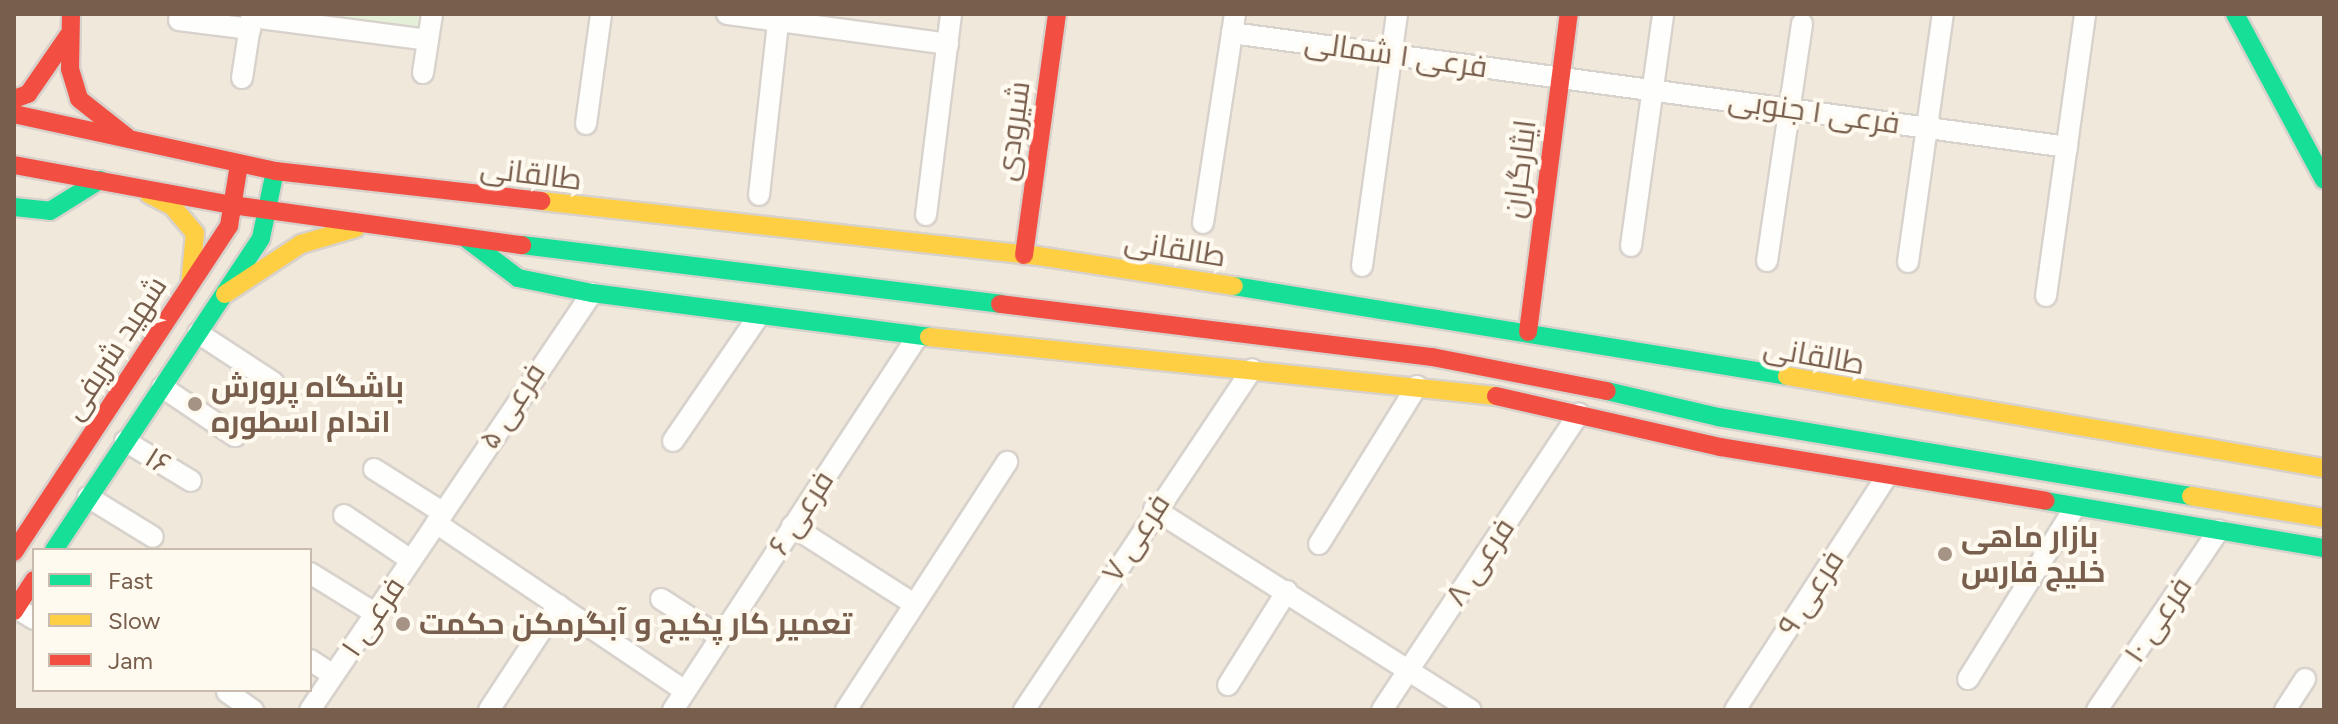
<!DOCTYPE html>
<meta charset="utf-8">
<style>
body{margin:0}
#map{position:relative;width:2338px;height:724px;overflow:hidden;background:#f9f5ee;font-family:Figtree,Cairo,sans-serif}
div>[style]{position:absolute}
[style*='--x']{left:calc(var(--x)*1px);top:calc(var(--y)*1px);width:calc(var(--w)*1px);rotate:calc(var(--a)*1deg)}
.residential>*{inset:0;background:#f1e8dc}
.green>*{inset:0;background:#e5f0d9}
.roads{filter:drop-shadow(2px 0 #d8d2cc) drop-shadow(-2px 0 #d8d2cc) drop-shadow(0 2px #d8d2cc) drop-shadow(0 -2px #d8d2cc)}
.street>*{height:20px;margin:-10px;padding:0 10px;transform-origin:10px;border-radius:10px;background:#fefefc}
.fast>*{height:18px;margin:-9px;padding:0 9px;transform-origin:9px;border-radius:9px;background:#16e098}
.slow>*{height:18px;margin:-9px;padding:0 9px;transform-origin:9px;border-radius:9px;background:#ffcf43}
.jam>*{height:18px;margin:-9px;padding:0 9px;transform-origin:9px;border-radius:9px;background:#f24e42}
.dots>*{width:22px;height:22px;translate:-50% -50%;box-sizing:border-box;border:4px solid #fffaf0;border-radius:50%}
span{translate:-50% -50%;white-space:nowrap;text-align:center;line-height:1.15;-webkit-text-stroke:8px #fffaf0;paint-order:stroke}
.street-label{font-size:30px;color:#785e4c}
.poi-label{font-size:30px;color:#785e4c;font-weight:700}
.left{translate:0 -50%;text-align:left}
.frame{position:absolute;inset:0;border:16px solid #785e4c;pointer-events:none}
.legend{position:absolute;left:32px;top:548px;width:280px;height:144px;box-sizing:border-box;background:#fffaf0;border:2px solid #c9bcae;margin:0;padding:10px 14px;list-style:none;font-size:24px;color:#785e4c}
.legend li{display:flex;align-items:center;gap:16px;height:40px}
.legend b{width:40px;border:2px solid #c9bcae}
</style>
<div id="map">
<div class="residential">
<i style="clip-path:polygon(evenodd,14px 14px,2324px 14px,2324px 710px,14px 710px,14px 14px,34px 550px,310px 550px,310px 690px,34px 690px,34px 550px)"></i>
</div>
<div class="green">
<i style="clip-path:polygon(290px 14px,421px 14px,419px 33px)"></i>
</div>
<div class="roads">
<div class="street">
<i style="--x:727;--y:14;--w:223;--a:7.7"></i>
<i style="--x:252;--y:17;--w:177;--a:7.4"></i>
<i style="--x:179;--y:20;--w:72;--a:7.2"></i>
<i style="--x:1232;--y:33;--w:843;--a:7.77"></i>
<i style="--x:423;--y:73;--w:60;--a:-81.3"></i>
<i style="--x:242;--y:78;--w:60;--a:-81.3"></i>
<i style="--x:586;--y:124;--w:111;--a:-82.2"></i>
<i style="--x:759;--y:195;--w:182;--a:-83.7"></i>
<i style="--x:926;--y:215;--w:203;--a:-82.9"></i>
<i style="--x:1203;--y:223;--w:211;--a:-81.3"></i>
<i style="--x:1631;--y:246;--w:234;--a:-82.1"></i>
<i style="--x:1767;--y:261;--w:240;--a:-81.6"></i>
<i style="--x:1908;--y:262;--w:250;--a:-82"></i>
<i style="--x:1362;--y:266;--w:254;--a:-82.1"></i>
<i style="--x:2046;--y:296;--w:285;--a:-82.1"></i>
<i style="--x:198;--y:333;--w:90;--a:33.2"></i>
<i style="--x:162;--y:387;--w:88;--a:33.9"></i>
<i style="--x:125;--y:441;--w:77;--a:31.2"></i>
<i style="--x:673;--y:441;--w:150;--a:-55.6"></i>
<i style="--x:374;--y:469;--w:80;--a:32.3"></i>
<i style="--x:88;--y:497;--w:76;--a:31.6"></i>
<i style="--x:1154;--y:509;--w:375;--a:32.4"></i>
<i style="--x:344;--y:515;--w:81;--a:33.9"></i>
<i style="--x:436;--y:523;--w:300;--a:34"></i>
<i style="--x:792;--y:526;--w:145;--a:32.6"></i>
<i style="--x:1319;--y:544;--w:186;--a:-58.2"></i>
<i style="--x:310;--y:573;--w:78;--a:31.8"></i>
<i style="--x:661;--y:599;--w:70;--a:32.8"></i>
<i style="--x:16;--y:608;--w:21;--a:31"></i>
<i style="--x:310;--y:660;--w:27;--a:33"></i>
<i style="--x:1968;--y:679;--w:200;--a:-58.1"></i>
<i style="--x:1228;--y:685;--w:111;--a:-57.9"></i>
<i style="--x:227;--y:692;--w:32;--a:35"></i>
<i style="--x:310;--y:710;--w:503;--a:-55.93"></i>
<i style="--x:489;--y:710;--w:126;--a:-56.7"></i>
<i style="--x:673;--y:710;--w:447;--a:-56.8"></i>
<i style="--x:846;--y:710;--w:296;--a:-57"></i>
<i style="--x:1024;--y:710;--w:410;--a:-56.2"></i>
<i style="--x:1382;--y:710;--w:356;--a:-56.4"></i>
<i style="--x:1735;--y:710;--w:279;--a:-57"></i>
<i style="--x:2097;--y:710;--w:217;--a:-55.9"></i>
<i style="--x:2285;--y:710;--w:37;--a:-57"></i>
</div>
<div class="fast">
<i style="--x:2235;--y:14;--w:188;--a:61.8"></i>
<i style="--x:14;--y:207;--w:36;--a:6"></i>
<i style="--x:50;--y:211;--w:59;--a:-31.8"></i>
<i style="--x:468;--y:240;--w:63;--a:37.2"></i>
<i style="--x:518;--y:278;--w:76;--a:11.5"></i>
<i style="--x:592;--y:293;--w:340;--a:7.4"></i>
<i style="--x:522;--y:245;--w:482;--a:7"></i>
<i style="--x:1234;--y:286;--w:560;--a:9.24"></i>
<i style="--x:1607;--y:391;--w:114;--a:13.2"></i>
<i style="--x:1718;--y:417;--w:480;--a:9.5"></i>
<i style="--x:2046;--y:501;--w:282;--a:9.6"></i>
<i style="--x:54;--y:550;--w:374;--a:-56.4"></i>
<i style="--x:261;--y:238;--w:68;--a:-78.2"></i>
</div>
<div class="slow">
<i style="--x:149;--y:194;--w:27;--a:28"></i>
<i style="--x:173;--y:207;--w:34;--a:50"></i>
<i style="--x:195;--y:233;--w:52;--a:95.5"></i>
<i style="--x:541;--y:201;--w:500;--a:6.31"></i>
<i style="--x:1038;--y:256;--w:198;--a:8.7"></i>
<i style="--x:225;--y:294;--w:91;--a:-33.3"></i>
<i style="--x:301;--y:244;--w:57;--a:-16.2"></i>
<i style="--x:929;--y:337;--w:570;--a:5.94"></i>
<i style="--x:1787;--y:376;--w:545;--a:9.72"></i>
<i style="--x:2191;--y:496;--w:135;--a:9.4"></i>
</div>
<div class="jam">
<i style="--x:71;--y:14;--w:55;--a:91"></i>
<i style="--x:70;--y:69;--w:31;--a:73"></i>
<i style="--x:79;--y:99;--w:61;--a:38.4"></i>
<i style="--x:14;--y:99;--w:15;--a:-20"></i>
<i style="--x:28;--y:94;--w:70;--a:-55.4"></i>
<i style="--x:14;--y:114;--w:267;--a:12.3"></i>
<i style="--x:275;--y:171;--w:268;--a:6.4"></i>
<i style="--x:14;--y:165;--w:222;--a:10.4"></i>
<i style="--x:232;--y:205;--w:293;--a:7.9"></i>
<i style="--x:1024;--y:255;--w:243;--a:-82.2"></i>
<i style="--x:1000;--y:304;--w:435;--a:7"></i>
<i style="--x:1432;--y:357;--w:178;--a:11"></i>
<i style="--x:1528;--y:332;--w:321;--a:-82.7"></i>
<i style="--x:1496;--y:396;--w:231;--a:12.8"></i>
<i style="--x:1721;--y:447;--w:329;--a:9.4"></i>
<i style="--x:14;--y:552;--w:391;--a:-56.6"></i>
<i style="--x:229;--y:226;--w:63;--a:-80.8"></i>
<i style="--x:14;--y:611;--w:37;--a:-57"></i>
</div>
</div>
<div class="dots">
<i style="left:195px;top:404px;background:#a59385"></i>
<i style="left:1945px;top:554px;background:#a59385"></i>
<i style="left:403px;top:624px;background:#a59385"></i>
</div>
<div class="street-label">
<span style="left:1396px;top:55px;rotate:8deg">فرعی ۱ شمالی</span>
<span style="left:1814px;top:112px;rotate:8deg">فرعی ۱ جنوبی</span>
<span style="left:1013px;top:131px;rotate:-82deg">شیرودی</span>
<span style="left:1520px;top:169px;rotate:-83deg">ایثارگران</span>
<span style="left:531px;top:174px;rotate:7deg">طالقانی</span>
<span style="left:1175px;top:249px;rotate:9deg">طالقانی</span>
<span style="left:115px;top:348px;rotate:-57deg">شهید شریفی</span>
<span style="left:1814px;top:356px;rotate:10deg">طالقانی</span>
<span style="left:512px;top:406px;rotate:-57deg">فرعی ۵</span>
<span style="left:158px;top:461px;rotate:32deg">۱۶</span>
<span style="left:801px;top:513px;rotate:-57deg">فرعی ۶</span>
<span style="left:1136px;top:538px;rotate:-57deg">فرعی ۷</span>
<span style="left:1480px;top:562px;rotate:-56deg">فرعی ۸</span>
<span style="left:1811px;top:593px;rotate:-57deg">فرعی ۹</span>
<span style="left:373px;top:617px;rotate:-56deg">فرعی ۱</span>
<span style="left:2158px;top:620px;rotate:-56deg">فرعی ۱۰</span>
</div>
<div class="poi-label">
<span class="left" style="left:211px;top:404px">باشگاه پرورش<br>اندام اسطوره</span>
<span class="left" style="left:1961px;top:554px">بازار ماهی<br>خلیج فارس</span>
<span class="left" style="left:419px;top:624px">تعمیر کار پکیج و آبگرمکن حکمت</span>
</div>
<div class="frame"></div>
<ul class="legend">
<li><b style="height:10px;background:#16e098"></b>Fast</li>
<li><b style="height:10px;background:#ffcf43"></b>Slow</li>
<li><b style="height:10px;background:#f24e42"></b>Jam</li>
</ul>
</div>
